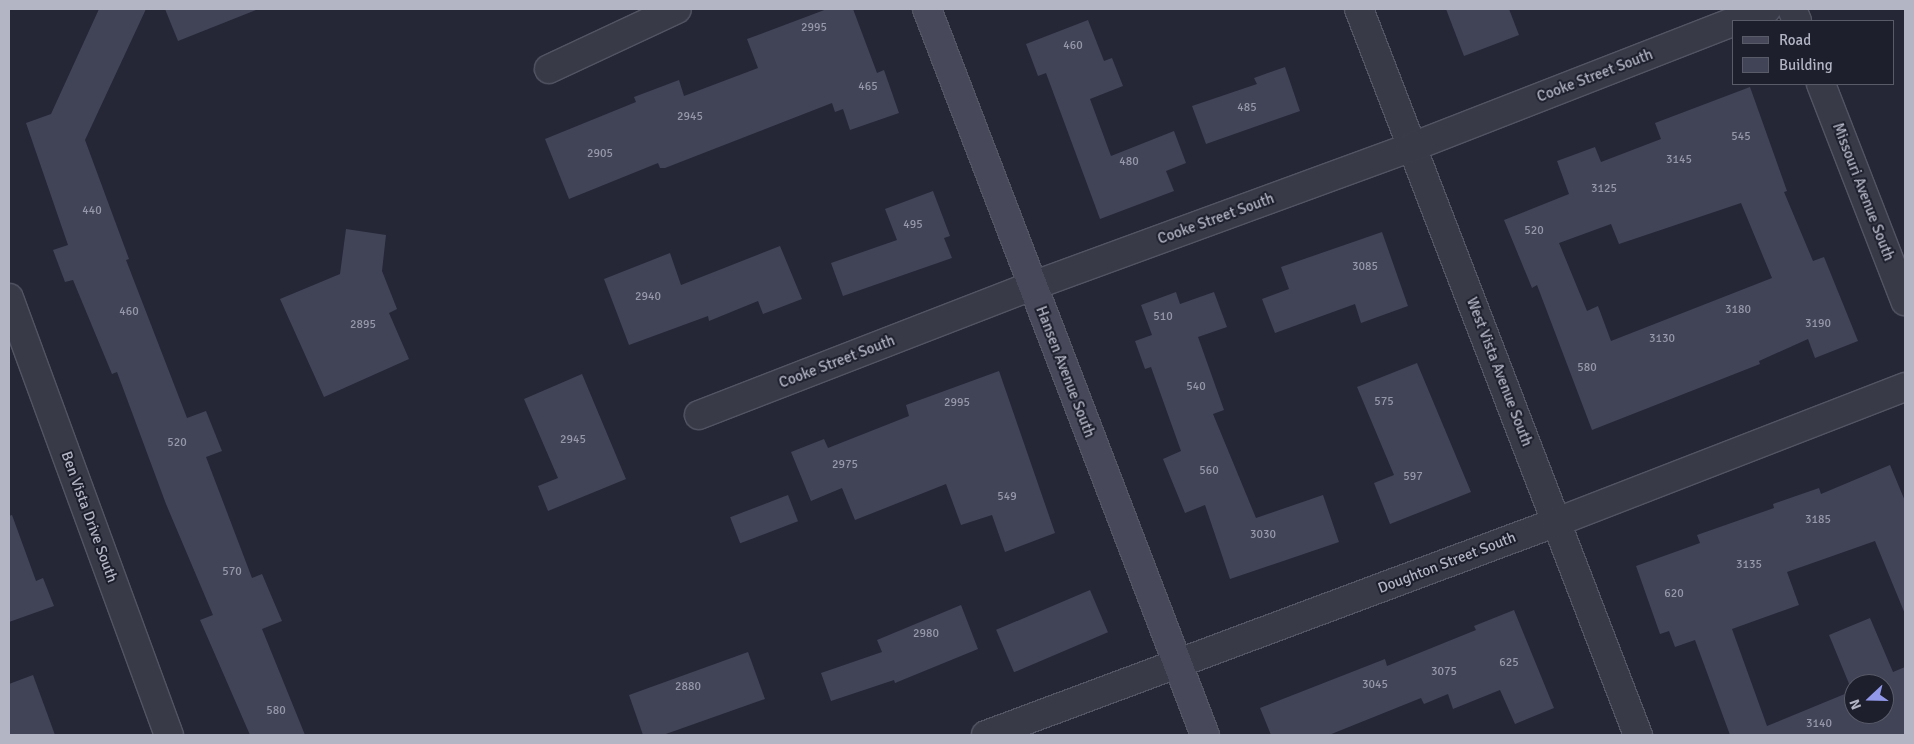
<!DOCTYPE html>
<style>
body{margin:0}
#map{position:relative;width:1914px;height:744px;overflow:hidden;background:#252737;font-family:Signika,sans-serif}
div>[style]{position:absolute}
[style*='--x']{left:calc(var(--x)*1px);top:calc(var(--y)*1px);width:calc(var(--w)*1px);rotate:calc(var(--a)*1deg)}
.building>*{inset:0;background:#414457;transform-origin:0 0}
.roads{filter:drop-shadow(1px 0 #535463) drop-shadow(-1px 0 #535463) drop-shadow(0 1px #535463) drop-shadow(0 -1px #535463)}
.street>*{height:28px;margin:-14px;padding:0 14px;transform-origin:14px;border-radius:14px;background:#383a48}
.secondary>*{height:28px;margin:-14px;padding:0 14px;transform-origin:14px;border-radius:14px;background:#47485a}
span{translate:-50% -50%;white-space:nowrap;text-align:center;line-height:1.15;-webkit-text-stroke:4px #1d1f2d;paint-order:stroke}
.number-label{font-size:12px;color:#9698a9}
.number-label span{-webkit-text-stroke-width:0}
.street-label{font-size:15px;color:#b3b4c4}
.frame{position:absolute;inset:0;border:10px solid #b3b4c4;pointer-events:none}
.legend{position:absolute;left:1732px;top:20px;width:162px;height:65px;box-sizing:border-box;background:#1d1f2d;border:1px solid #595b69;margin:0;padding:6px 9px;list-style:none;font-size:15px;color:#b3b4c4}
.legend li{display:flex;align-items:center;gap:10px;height:25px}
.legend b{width:25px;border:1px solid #595b69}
.north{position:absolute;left:1844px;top:674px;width:50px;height:50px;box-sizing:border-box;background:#1d1f2d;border:1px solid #595b69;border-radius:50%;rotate:249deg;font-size:14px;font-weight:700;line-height:20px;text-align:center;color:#b3b4c4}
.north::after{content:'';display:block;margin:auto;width:18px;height:22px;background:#9299ea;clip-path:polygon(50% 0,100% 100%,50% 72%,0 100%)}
</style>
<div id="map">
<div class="building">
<i style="clip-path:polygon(99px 9px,146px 9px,85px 140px,129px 259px,126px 260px,187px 418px,206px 411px,222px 451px,206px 457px,252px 578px,262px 574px,282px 621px,262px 629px,305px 735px,250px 735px,200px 620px,213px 615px,166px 504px,117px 372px,112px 374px,73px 280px,65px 282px,53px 250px,68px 245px,26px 123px,51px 114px)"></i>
<i style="clip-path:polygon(165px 9px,256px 9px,256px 10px,178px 41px)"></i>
<i style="clip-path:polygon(827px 9px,853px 9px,877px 73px,884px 70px,899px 113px,850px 130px,843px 109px,835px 112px,832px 103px,665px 168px,660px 168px,658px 163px,569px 199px,545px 139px,636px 102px,634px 97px,679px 80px,684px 96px,758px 68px,747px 39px)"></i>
<i style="clip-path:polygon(1446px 9px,1509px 9px,1519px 35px,1464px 56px)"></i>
<i style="clip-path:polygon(1088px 20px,1104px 61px,1112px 58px,1123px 86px,1090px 99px,1111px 156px,1174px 131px,1186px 163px,1166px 171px,1174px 191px,1100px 219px,1046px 73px,1038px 76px,1026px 44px)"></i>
<i style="clip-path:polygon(1285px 67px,1300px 111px,1206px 144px,1192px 106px,1257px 84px,1254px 78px)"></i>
<i style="clip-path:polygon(evenodd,1750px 87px,1787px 191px,1784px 192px,1813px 261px,1824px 257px,1858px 341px,1815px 358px,1808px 339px,1759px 361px,1760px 364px,1592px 430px,1537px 285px,1532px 288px,1504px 220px,1569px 194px,1557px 161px,1595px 147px,1601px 162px,1661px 139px,1655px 123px,1750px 87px,1741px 203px,1772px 278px,1611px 341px,1598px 306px,1587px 311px,1559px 243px,1611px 224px,1619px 244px,1741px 203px)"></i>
<i style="clip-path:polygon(933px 191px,950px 236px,944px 238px,952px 258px,843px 296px,831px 263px,897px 240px,885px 209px)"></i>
<i style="clip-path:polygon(346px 229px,386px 235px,382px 271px,397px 309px,389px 313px,409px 359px,324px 397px,280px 299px,340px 274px)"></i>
<i style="clip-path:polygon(1382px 232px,1408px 306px,1361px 323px,1355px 304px,1275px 333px,1262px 299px,1289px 289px,1281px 267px)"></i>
<i style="clip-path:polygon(780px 246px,802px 299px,763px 314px,758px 301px,709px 321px,708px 316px,629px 345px,604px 279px,670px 253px,681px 285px)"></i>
<i style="clip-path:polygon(1176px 292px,1180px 304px,1214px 292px,1227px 327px,1198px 337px,1224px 410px,1213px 414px,1256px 518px,1323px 495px,1339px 542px,1230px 579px,1205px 505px,1185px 513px,1163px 459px,1181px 451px,1151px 367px,1145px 369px,1135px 341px,1152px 335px,1141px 305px)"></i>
<i style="clip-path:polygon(1417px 363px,1471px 492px,1390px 524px,1374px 483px,1394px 475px,1357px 387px)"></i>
<i style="clip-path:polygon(999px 371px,1055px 533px,1005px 552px,992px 515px,961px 525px,946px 484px,855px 520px,842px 488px,811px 501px,791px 452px,824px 439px,828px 448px,909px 416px,906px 405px)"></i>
<i style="clip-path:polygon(582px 374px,626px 479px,548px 511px,538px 486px,558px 478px,524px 399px)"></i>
<i style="clip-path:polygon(evenodd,1890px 465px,1905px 501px,1905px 614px,1875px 541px,1787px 572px,1799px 605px,1732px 629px,1767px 726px,1852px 691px,1829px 635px,1870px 618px,1893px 672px,1905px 667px,1905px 735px,1730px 735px,1695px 640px,1675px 647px,1669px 631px,1660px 634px,1636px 566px,1700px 543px,1697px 535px,1774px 508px,1773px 504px,1819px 488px,1821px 494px,1890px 465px,1854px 684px,1884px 684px,1884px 714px,1854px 714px,1854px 684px)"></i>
<i style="left:788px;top:495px;width:28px;height:62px;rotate:69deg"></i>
<i style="clip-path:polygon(12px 515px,36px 581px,43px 578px,54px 606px,9px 622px,9px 516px)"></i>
<i style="left:1090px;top:590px;width:46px;height:102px;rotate:67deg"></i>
<i style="clip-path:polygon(961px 605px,978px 649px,895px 683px,894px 680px,831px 701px,821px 673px,882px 652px,877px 640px)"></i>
<i style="clip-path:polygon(1514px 610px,1554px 708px,1515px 724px,1500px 690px,1453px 709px,1448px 694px,1424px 704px,1421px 698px,1329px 735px,1271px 735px,1260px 708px,1385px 659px,1387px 666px,1476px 630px,1474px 626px)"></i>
<i style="clip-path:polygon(748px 652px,765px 699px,663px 735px,643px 735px,629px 695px)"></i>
<i style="clip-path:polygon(33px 675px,55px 735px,9px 735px,9px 684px)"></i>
</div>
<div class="roads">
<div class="street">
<i style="--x:1359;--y:9;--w:778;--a:68.98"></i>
<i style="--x:1792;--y:9;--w:13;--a:67"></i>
<i style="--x:1735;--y:21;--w:34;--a:-21"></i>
<i style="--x:549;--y:69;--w:141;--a:-25.1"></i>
<i style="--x:1821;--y:84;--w:233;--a:68.8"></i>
<i style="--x:9;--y:298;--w:465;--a:69.9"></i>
<i style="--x:699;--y:415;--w:357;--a:-21.2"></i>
<i style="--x:1032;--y:286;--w:405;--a:-20.1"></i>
<i style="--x:1412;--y:147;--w:344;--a:-21.3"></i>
<i style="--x:986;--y:735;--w:609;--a:-20.46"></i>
<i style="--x:1557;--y:522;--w:373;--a:-21.2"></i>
</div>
<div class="secondary">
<i style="--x:927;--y:9;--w:777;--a:69.05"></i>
</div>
</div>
<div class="number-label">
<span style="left:814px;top:28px">2995</span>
<span style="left:1073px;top:46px">460</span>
<span style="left:868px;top:87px">465</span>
<span style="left:1247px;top:108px">485</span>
<span style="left:690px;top:117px">2945</span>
<span style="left:1741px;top:137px">545</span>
<span style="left:600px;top:154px">2905</span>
<span style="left:1679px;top:160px">3145</span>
<span style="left:1129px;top:162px">480</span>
<span style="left:1604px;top:189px">3125</span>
<span style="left:92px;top:211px">440</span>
<span style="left:913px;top:225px">495</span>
<span style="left:1534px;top:231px">520</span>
<span style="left:1365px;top:267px">3085</span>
<span style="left:648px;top:297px">2940</span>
<span style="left:1738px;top:310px">3180</span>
<span style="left:129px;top:312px">460</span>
<span style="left:1163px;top:317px">510</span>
<span style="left:1818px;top:324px">3190</span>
<span style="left:363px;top:325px">2895</span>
<span style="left:1662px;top:339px">3130</span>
<span style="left:1587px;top:368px">580</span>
<span style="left:1196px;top:387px">540</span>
<span style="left:1384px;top:402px">575</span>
<span style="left:957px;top:403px">2995</span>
<span style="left:573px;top:440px">2945</span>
<span style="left:177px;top:443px">520</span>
<span style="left:845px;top:465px">2975</span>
<span style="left:1209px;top:471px">560</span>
<span style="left:1413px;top:477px">597</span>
<span style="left:1007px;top:497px">549</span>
<span style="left:1818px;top:520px">3185</span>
<span style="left:1263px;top:535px">3030</span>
<span style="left:1749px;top:565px">3135</span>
<span style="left:232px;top:572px">570</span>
<span style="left:1674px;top:594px">620</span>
<span style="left:926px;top:634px">2980</span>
<span style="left:1509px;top:663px">625</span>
<span style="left:1444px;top:672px">3075</span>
<span style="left:1375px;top:685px">3045</span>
<span style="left:688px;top:687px">2880</span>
<span style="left:276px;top:711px">580</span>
<span style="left:1819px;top:724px">3140</span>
</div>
<div class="street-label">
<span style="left:1595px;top:76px;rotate:-21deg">Cooke Street South</span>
<span style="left:1863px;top:192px;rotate:69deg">Missouri Avenue South</span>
<span style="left:1216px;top:219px;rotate:-20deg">Cooke Street South</span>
<span style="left:837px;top:362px;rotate:-21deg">Cooke Street South</span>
<span style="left:1065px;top:372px;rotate:69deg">Hansen Avenue South</span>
<span style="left:1499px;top:372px;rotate:69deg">West Vista Avenue South</span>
<span style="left:89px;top:517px;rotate:70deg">Ben Vista Drive South</span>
<span style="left:1447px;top:563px;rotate:-21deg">Doughton Street South</span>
</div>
<div class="frame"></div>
<ul class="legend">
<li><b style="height:6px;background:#47485a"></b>Road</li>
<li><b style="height:14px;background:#414457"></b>Building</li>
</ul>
<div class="north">N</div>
</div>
